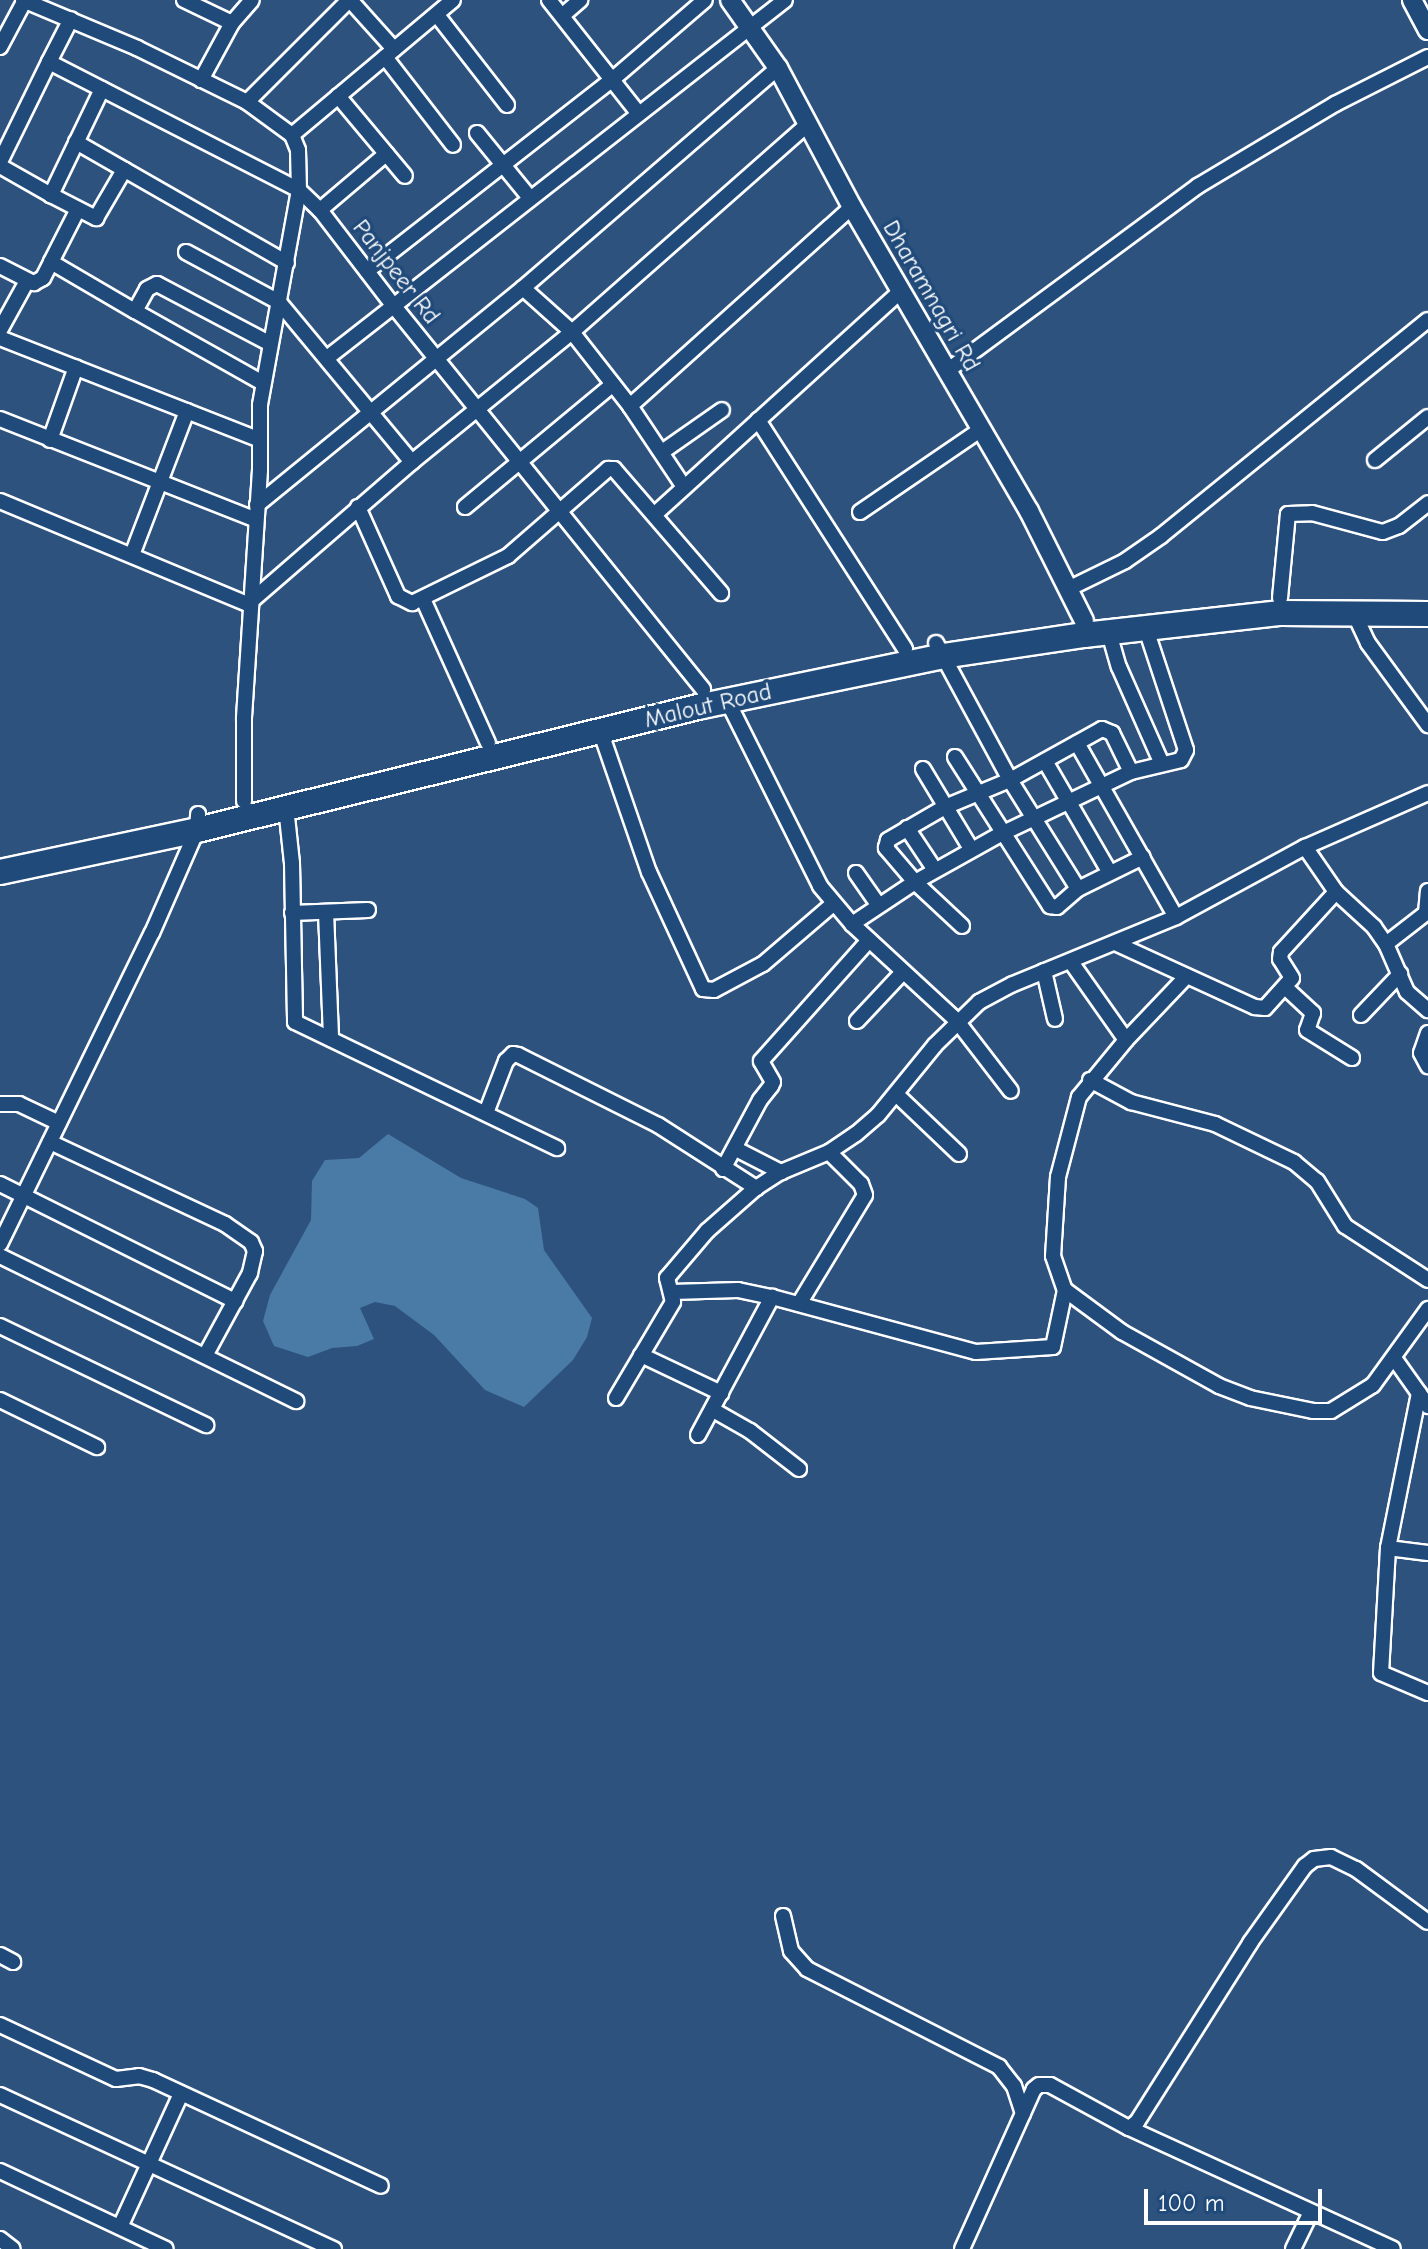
<!DOCTYPE html>
<style>
body{margin:0}
#map{position:relative;width:1428px;height:2249px;overflow:hidden;background:#2e527e;font-family:"Comic Neue",sans-serif}
div>[style]{position:absolute}
[style*='--x']{left:calc(var(--x)*1px);top:calc(var(--y)*1px);width:calc(var(--w)*1px);rotate:calc(var(--a)*1deg)}
.water>*{inset:0;background:#497ba6}
.roads{filter:drop-shadow(2px 0 #fff) drop-shadow(-2px 0 #fff) drop-shadow(0 2px #fff) drop-shadow(0 -2px #fff)}
.street>*{height:14px;margin:-7px;padding:0 7px;transform-origin:7px;border-radius:7px;background:#1f4a7a}
.secondary>*{height:18px;margin:-9px;padding:0 9px;transform-origin:9px;border-radius:9px;background:#1f4a7a}
.highway>*{height:24px;margin:-12px;padding:0 12px;transform-origin:12px;border-radius:12px;background:#1f4a7a}
span{translate:-50% -50%;white-space:nowrap;text-align:center;line-height:1.15;-webkit-text-stroke:7px #1f4a7a;paint-order:stroke}
.street-label{font-size:24px;color:#fff}
.scale{position:absolute;left:1144px;top:2189px;width:178px;height:36px;box-sizing:border-box;border:4px solid #fff;border-top:0;padding-left:10px;font-size:24px;line-height:28px;white-space:nowrap;color:#fff;-webkit-text-stroke:6px #1f4a7a;paint-order:stroke}
</style>
<div id="map">
<div class="water">
<i style="clip-path:polygon(388px 1134px,461px 1178px,525px 1199px,538px 1208px,544px 1250px,592px 1318px,587px 1337px,573px 1360px,524px 1407px,485px 1390px,434px 1335px,395px 1306px,375px 1302px,360px 1308px,374px 1339px,357px 1346px,332px 1348px,308px 1357px,274px 1346px,263px 1321px,270px 1295px,311px 1220px,312px 1181px,325px 1160px,359px 1158px)"></i>
</div>
<div class="roads">
<div class="street">
<i style="--x:23;--y:0;--w:124;--a:22.8"></i>
<i style="--x:137;--y:48;--w:123;--a:26.1"></i>
<i style="--x:247;--y:102;--w:56;--a:36.3"></i>
<i style="--x:292;--y:135;--w:16;--a:68"></i>
<i style="--x:298;--y:150;--w:40;--a:88.6"></i>
<i style="--x:299;--y:190;--w:219;--a:100.3"></i>
<i style="--x:260;--y:405;--w:65;--a:90"></i>
<i style="--x:260;--y:470;--w:250;--a:93.7"></i>
<i style="--x:244;--y:719;--w:82;--a:90"></i>
<i style="--x:184;--y:0;--w:53;--a:25.6"></i>
<i style="--x:350;--y:0;--w:66;--a:48.1"></i>
<i style="--x:549;--y:0;--w:145;--a:51.7"></i>
<i style="--x:437;--y:15;--w:114;--a:52.1"></i>
<i style="--x:563;--y:15;--w:23;--a:-41"></i>
<i style="--x:0;--y:47;--w:53;--a:-62"></i>
<i style="--x:385;--y:57;--w:111;--a:52.3"></i>
<i style="--x:49;--y:62;--w:48;--a:-62.9"></i>
<i style="--x:201;--y:80;--w:65;--a:-61.5"></i>
<i style="--x:232;--y:23;--w:30;--a:-49"></i>
<i style="--x:102;--y:89;--w:118;--a:115.7"></i>
<i style="--x:51;--y:195;--w:51;--a:27.1"></i>
<i style="--x:96;--y:218;--w:56;--a:-59.7"></i>
<i style="--x:338;--y:96;--w:104;--a:50.1"></i>
<i style="--x:247;--y:102;--w:144;--a:-45"></i>
<i style="--x:477;--y:133;--w:84;--a:50.8"></i>
<i style="--x:292;--y:135;--w:210;--a:-40"></i>
<i style="--x:76;--y:142;--w:243;--a:29.8"></i>
<i style="--x:0;--y:162;--w:111;--a:-63.9"></i>
<i style="--x:49;--y:62;--w:281;--a:27.1"></i>
<i style="--x:299;--y:190;--w:29;--a:44"></i>
<i style="--x:320;--y:210;--w:120;--a:52.5"></i>
<i style="--x:393;--y:305;--w:494;--a:51.1"></i>
<i style="--x:0;--y:166;--w:59;--a:29.6"></i>
<i style="--x:320;--y:210;--w:87;--a:-40.3"></i>
<i style="--x:186;--y:252;--w:106;--a:28.3"></i>
<i style="--x:279;--y:302;--w:208;--a:50.3"></i>
<i style="--x:51;--y:262;--w:57;--a:-63"></i>
<i style="--x:0;--y:266;--w:38;--a:27"></i>
<i style="--x:34;--y:283;--w:10;--a:-29"></i>
<i style="--x:43;--y:278;--w:18;--a:-63"></i>
<i style="--x:51;--y:262;--w:97;--a:30.3"></i>
<i style="--x:135;--y:311;--w:25;--a:-61"></i>
<i style="--x:147;--y:289;--w:11;--a:-27"></i>
<i style="--x:157;--y:284;--w:127;--a:27.8"></i>
<i style="--x:367;--y:271;--w:312;--a:-38"></i>
<i style="--x:613;--y:79;--w:121;--a:-40.7"></i>
<i style="--x:523;--y:288;--w:66;--a:41.9"></i>
<i style="--x:572;--y:332;--w:94;--a:51.9"></i>
<i style="--x:630;--y:406;--w:97;--a:56.3"></i>
<i style="--x:135;--y:311;--w:147;--a:29.4"></i>
<i style="--x:0;--y:330;--w:56;--a:-61.1"></i>
<i style="--x:0;--y:338;--w:279;--a:21.4"></i>
<i style="--x:327;--y:358;--w:581;--a:-38.01"></i>
<i style="--x:947;--y:371;--w:312;--a:-36.4"></i>
<i style="--x:1198;--y:186;--w:160;--a:-30.9"></i>
<i style="--x:1335;--y:104;--w:104;--a:-26.8"></i>
<i style="--x:630;--y:406;--w:298;--a:-41.9"></i>
<i style="--x:0;--y:419;--w:273;--a:21.5"></i>
<i style="--x:758;--y:420;--w:272;--a:57.3"></i>
<i style="--x:50;--y:440;--w:77;--a:-70.4"></i>
<i style="--x:662;--y:452;--w:73;--a:-35"></i>
<i style="--x:1375;--y:460;--w:68;--a:-39.1"></i>
<i style="--x:0;--y:501;--w:269;--a:22.6"></i>
<i style="--x:248;--y:604;--w:217;--a:-40.9"></i>
<i style="--x:412;--y:462;--w:206;--a:-39.1"></i>
<i style="--x:572;--y:332;--w:312;--a:-41.4"></i>
<i style="--x:257;--y:505;--w:343;--a:-39.2"></i>
<i style="--x:523;--y:288;--w:337;--a:-40.8"></i>
<i style="--x:358;--y:507;--w:98;--a:65.8"></i>
<i style="--x:398;--y:596;--w:16;--a:27"></i>
<i style="--x:412;--y:603;--w:107;--a:-26.1"></i>
<i style="--x:508;--y:556;--w:133;--a:-41"></i>
<i style="--x:608;--y:469;--w:6;--a:0"></i>
<i style="--x:614;--y:469;--w:164;--a:49.2"></i>
<i style="--x:465;--y:507;--w:192;--a:-39.7"></i>
<i style="--x:860;--y:512;--w:145;--a:-34.3"></i>
<i style="--x:655;--y:514;--w:332;--a:-42.2"></i>
<i style="--x:132;--y:555;--w:154;--a:-69.1"></i>
<i style="--x:1070;--y:588;--w:61;--a:-26.1"></i>
<i style="--x:1125;--y:561;--w:44;--a:-34.8"></i>
<i style="--x:1161;--y:536;--w:343;--a:-39"></i>
<i style="--x:1280;--y:598;--w:84;--a:-84.6"></i>
<i style="--x:1288;--y:514;--w:24;--a:-2"></i>
<i style="--x:1312;--y:513;--w:73;--a:15"></i>
<i style="--x:1383;--y:532;--w:17;--a:-21"></i>
<i style="--x:1399;--y:526;--w:37;--a:-38"></i>
<i style="--x:423;--y:599;--w:158;--a:65.7"></i>
<i style="--x:1354;--y:613;--w:33;--a:65"></i>
<i style="--x:1368;--y:643;--w:102;--a:53.8"></i>
<i style="--x:1109;--y:633;--w:35;--a:74"></i>
<i style="--x:1119;--y:667;--w:106;--a:66.1"></i>
<i style="--x:936;--y:643;--w:156;--a:61.6"></i>
<i style="--x:1010;--y:780;--w:128;--a:58"></i>
<i style="--x:727;--y:700;--w:208;--a:63.4"></i>
<i style="--x:820;--y:886;--w:50;--a:49.9"></i>
<i style="--x:852;--y:924;--w:143;--a:42.7"></i>
<i style="--x:957;--y:1021;--w:88;--a:52.4"></i>
<i style="--x:600;--y:730;--w:150;--a:71"></i>
<i style="--x:649;--y:872;--w:129;--a:65.2"></i>
<i style="--x:703;--y:989;--w:11;--a:5"></i>
<i style="--x:714;--y:990;--w:55;--a:-28"></i>
<i style="--x:763;--y:964;--w:92;--a:-40.6"></i>
<i style="--x:1077;--y:743;--w:200;--a:60.4"></i>
<i style="--x:955;--y:757;--w:177;--a:57.5"></i>
<i style="--x:1050;--y:906;--w:7;--a:8"></i>
<i style="--x:1057;--y:907;--w:28;--a:-41"></i>
<i style="--x:1078;--y:889;--w:72;--a:-26.2"></i>
<i style="--x:1045;--y:761;--w:129;--a:59.9"></i>
<i style="--x:923;--y:769;--w:93;--a:59"></i>
<i style="--x:286;--y:807;--w:56;--a:83.9"></i>
<i style="--x:292;--y:863;--w:159;--a:88.9"></i>
<i style="--x:295;--y:1022;--w:291;--a:25.7"></i>
<i style="--x:907;--y:828;--w:50;--a:56.3"></i>
<i style="--x:1305;--y:847;--w:55;--a:55.4"></i>
<i style="--x:1336;--y:892;--w:52;--a:42.6"></i>
<i style="--x:1374;--y:927;--w:21;--a:55"></i>
<i style="--x:1386;--y:944;--w:52;--a:66.4"></i>
<i style="--x:1407;--y:992;--w:28;--a:41"></i>
<i style="--x:856;--y:873;--w:38;--a:55"></i>
<i style="--x:326;--y:912;--w:127;--a:87.7"></i>
<i style="--x:292;--y:913;--w:76;--a:-2.3"></i>
<i style="--x:852;--y:924;--w:76;--a:-33.7"></i>
<i style="--x:915;--y:882;--w:98;--a:-29.2"></i>
<i style="--x:1001;--y:834;--w:144;--a:-25.5"></i>
<i style="--x:1131;--y:772;--w:51;--a:-13.5"></i>
<i style="--x:1181;--y:760;--w:11;--a:-63"></i>
<i style="--x:1186;--y:750;--w:127;--a:-108.3"></i>
<i style="--x:962;--y:926;--w:64;--a:-136.9"></i>
<i style="--x:915;--y:882;--w:45;--a:-130.5"></i>
<i style="--x:886;--y:848;--w:8;--a:-76"></i>
<i style="--x:888;--y:840;--w:66;--a:-30.1"></i>
<i style="--x:945;--y:807;--w:70;--a:-22.6"></i>
<i style="--x:1010;--y:780;--w:105;--a:-29"></i>
<i style="--x:1102;--y:729;--w:11;--a:22"></i>
<i style="--x:1112;--y:733;--w:43;--a:64"></i>
<i style="--x:1115;--y:943;--w:154;--a:24.6"></i>
<i style="--x:1255;--y:1007;--w:10;--a:6"></i>
<i style="--x:1265;--y:1008;--w:40;--a:-48"></i>
<i style="--x:1292;--y:978;--w:22;--a:-122"></i>
<i style="--x:1280;--y:959;--w:7;--a:-82"></i>
<i style="--x:1281;--y:952;--w:81;--a:-47.5"></i>
<i style="--x:1386;--y:944;--w:51;--a:-37.8"></i>
<i style="--x:1426;--y:913;--w:22;--a:-85"></i>
<i style="--x:1071;--y:962;--w:95;--a:54.8"></i>
<i style="--x:1126;--y:1040;--w:74;--a:129.5"></i>
<i style="--x:1079;--y:1097;--w:83;--a:104.7"></i>
<i style="--x:1058;--y:1177;--w:79;--a:93.6"></i>
<i style="--x:1053;--y:1256;--w:36;--a:71"></i>
<i style="--x:1065;--y:1290;--w:71;--a:36.4"></i>
<i style="--x:1122;--y:1332;--w:111;--a:29.1"></i>
<i style="--x:1219;--y:1386;--w:33;--a:21"></i>
<i style="--x:1250;--y:1398;--w:64;--a:11.7"></i>
<i style="--x:1313;--y:1411;--w:18;--a:0"></i>
<i style="--x:1331;--y:1411;--w:49;--a:-31.8"></i>
<i style="--x:1373;--y:1385;--w:94;--a:-54.1"></i>
<i style="--x:1044;--y:971;--w:49;--a:77.1"></i>
<i style="--x:1286;--y:988;--w:37;--a:43"></i>
<i style="--x:1313;--y:1013;--w:18;--a:109"></i>
<i style="--x:1307;--y:1030;--w:53;--a:31.9"></i>
<i style="--x:1361;--y:1015;--w:57;--a:-46.4"></i>
<i style="--x:857;--y:1021;--w:67;--a:-46.8"></i>
<i style="--x:1428;--y:1033;--w:21;--a:109"></i>
<i style="--x:1421;--y:1053;--w:15;--a:62"></i>
<i style="--x:1126;--y:1040;--w:88;--a:-46.4"></i>
<i style="--x:1090;--y:1080;--w:47;--a:28.2"></i>
<i style="--x:1131;--y:1102;--w:87;--a:14.7"></i>
<i style="--x:1215;--y:1124;--w:88;--a:25.7"></i>
<i style="--x:1294;--y:1162;--w:30;--a:40"></i>
<i style="--x:1317;--y:1181;--w:53;--a:58.1"></i>
<i style="--x:1345;--y:1226;--w:99;--a:33"></i>
<i style="--x:896;--y:1094;--w:87;--a:43.6"></i>
<i style="--x:0;--y:1104;--w:19;--a:0"></i>
<i style="--x:19;--y:1104;--w:44;--a:25.4"></i>
<i style="--x:486;--y:1113;--w:56;--a:-69"></i>
<i style="--x:506;--y:1061;--w:10;--a:-45"></i>
<i style="--x:513;--y:1054;--w:5;--a:11"></i>
<i style="--x:518;--y:1055;--w:157;--a:26.6"></i>
<i style="--x:658;--y:1125;--w:117;--a:32.7"></i>
<i style="--x:50;--y:1142;--w:193;--a:25.1"></i>
<i style="--x:225;--y:1224;--w:32;--a:35"></i>
<i style="--x:251;--y:1242;--w:10;--a:66"></i>
<i style="--x:255;--y:1251;--w:23;--a:103"></i>
<i style="--x:250;--y:1273;--w:94;--a:118.5"></i>
<i style="--x:736;--y:1149;--w:51;--a:27.1"></i>
<i style="--x:723;--y:1169;--w:78;--a:-61.8"></i>
<i style="--x:760;--y:1100;--w:18;--a:-52"></i>
<i style="--x:771;--y:1086;--w:4;--a:-63"></i>
<i style="--x:773;--y:1082;--w:24;--a:-120"></i>
<i style="--x:761;--y:1061;--w:162;--a:-48.2"></i>
<i style="--x:0;--y:1184;--w:263;--a:26.5"></i>
<i style="--x:0;--y:1244;--w:346;--a:-64"></i>
<i style="--x:152;--y:933;--w:112;--a:-66.4"></i>
<i style="--x:197;--y:830;--w:16;--a:-86"></i>
<i style="--x:0;--y:1256;--w:330;--a:26.1"></i>
<i style="--x:672;--y:1292;--w:66;--a:-1.7"></i>
<i style="--x:738;--y:1290;--w:35;--a:12"></i>
<i style="--x:772;--y:1297;--w:211;--a:15.1"></i>
<i style="--x:976;--y:1352;--w:77;--a:-3.7"></i>
<i style="--x:1053;--y:1347;--w:58;--a:-78.1"></i>
<i style="--x:799;--y:1304;--w:127;--a:-58.8"></i>
<i style="--x:865;--y:1195;--w:12;--a:-110"></i>
<i style="--x:861;--y:1184;--w:45;--a:-135"></i>
<i style="--x:0;--y:1326;--w:229;--a:25.7"></i>
<i style="--x:641;--y:1355;--w:89;--a:25.4"></i>
<i style="--x:1394;--y:1358;--w:59;--a:54.7"></i>
<i style="--x:1419;--y:1393;--w:158;--a:101.3"></i>
<i style="--x:1388;--y:1548;--w:125;--a:93.2"></i>
<i style="--x:1381;--y:1673;--w:51;--a:23.1"></i>
<i style="--x:616;--y:1398;--w:112;--a:-59.3"></i>
<i style="--x:673;--y:1302;--w:25;--a:-104"></i>
<i style="--x:667;--y:1278;--w:62;--a:-49.6"></i>
<i style="--x:707;--y:1231;--w:65;--a:-41.3"></i>
<i style="--x:756;--y:1188;--w:30;--a:-33"></i>
<i style="--x:781;--y:1172;--w:52;--a:-22.6"></i>
<i style="--x:829;--y:1152;--w:32;--a:-34"></i>
<i style="--x:856;--y:1134;--w:29;--a:-41"></i>
<i style="--x:878;--y:1115;--w:90;--a:-50.8"></i>
<i style="--x:935;--y:1045;--w:62;--a:-44.3"></i>
<i style="--x:979;--y:1002;--w:38;--a:-28"></i>
<i style="--x:1013;--y:984;--w:176;--a:-22.3"></i>
<i style="--x:1176;--y:917;--w:147;--a:-28.5"></i>
<i style="--x:1305;--y:847;--w:134;--a:-23.7"></i>
<i style="--x:0;--y:1400;--w:108;--a:25.9"></i>
<i style="--x:713;--y:1410;--w:43;--a:29.6"></i>
<i style="--x:750;--y:1431;--w:62;--a:37.8"></i>
<i style="--x:698;--y:1435;--w:157;--a:-61.8"></i>
<i style="--x:1388;--y:1548;--w:40;--a:7.1"></i>
<i style="--x:783;--y:1916;--w:36;--a:77"></i>
<i style="--x:791;--y:1951;--w:24;--a:48"></i>
<i style="--x:807;--y:1969;--w:216;--a:27"></i>
<i style="--x:999;--y:2067;--w:24;--a:52"></i>
<i style="--x:1014;--y:2086;--w:29;--a:72"></i>
<i style="--x:0;--y:1955;--w:15;--a:28"></i>
<i style="--x:0;--y:2025;--w:128;--a:25"></i>
<i style="--x:116;--y:2079;--w:23;--a:-7"></i>
<i style="--x:139;--y:2076;--w:15;--a:16"></i>
<i style="--x:153;--y:2080;--w:251;--a:24.9"></i>
<i style="--x:0;--y:2095;--w:368;--a:24.8"></i>
<i style="--x:1129;--y:2128;--w:290;--a:24.6"></i>
<i style="--x:0;--y:2171;--w:183;--a:25.2"></i>
<i style="--x:120;--y:2227;--w:146;--a:-65.4"></i>
<i style="--x:0;--y:2239;--w:16;--a:38"></i>
<i style="--x:962;--y:2249;--w:175;--a:-65.8"></i>
<i style="--x:1034;--y:2089;--w:6;--a:-39"></i>
<i style="--x:1039;--y:2085;--w:11;--a:0"></i>
<i style="--x:1050;--y:2085;--w:90;--a:28.6"></i>
<i style="--x:1129;--y:2128;--w:10;--a:-37"></i>
<i style="--x:1137;--y:2122;--w:212;--a:-57.7"></i>
<i style="--x:1250;--y:1943;--w:95;--a:-54.5"></i>
<i style="--x:1305;--y:1866;--w:11;--a:-38"></i>
<i style="--x:1314;--y:1859;--w:17;--a:-7"></i>
<i style="--x:1331;--y:1857;--w:28;--a:26"></i>
<i style="--x:1356;--y:1869;--w:89;--a:36.4"></i>
<i style="--x:1293;--y:2249;--w:41;--a:-64.1"></i>
</div>
<div class="secondary">
<i style="--x:730;--y:0;--w:83;--a:54.8"></i>
<i style="--x:778;--y:68;--w:157;--a:62"></i>
<i style="--x:852;--y:207;--w:352;--a:59.8"></i>
<i style="--x:1029;--y:511;--w:123;--a:63.4"></i>
<i style="--x:1412;--y:0;--w:34;--a:62"></i>
</div>
<div class="highway">
<i style="--x:0;--y:872;--w:201;--a:-12"></i>
<i style="--x:197;--y:830;--w:520;--a:-13.8"></i>
<i style="--x:702;--y:706;--w:246;--a:-11.7"></i>
<i style="--x:943;--y:656;--w:143;--a:-8.5"></i>
<i style="--x:1084;--y:635;--w:198;--a:-6.4"></i>
<i style="--x:1281;--y:613;--w:147;--a:0.4"></i>
</div>
</div>
<div class="street-label">
<span style="left:396px;top:272px;rotate:52deg">Panjpeer Rd</span>
<span style="left:931px;top:296px;rotate:60deg">Dharamnagri Rd</span>
<span style="left:708px;top:706px;rotate:-13deg">Malout Road</span>
</div>
<div class="scale">100 m</div>
</div>
